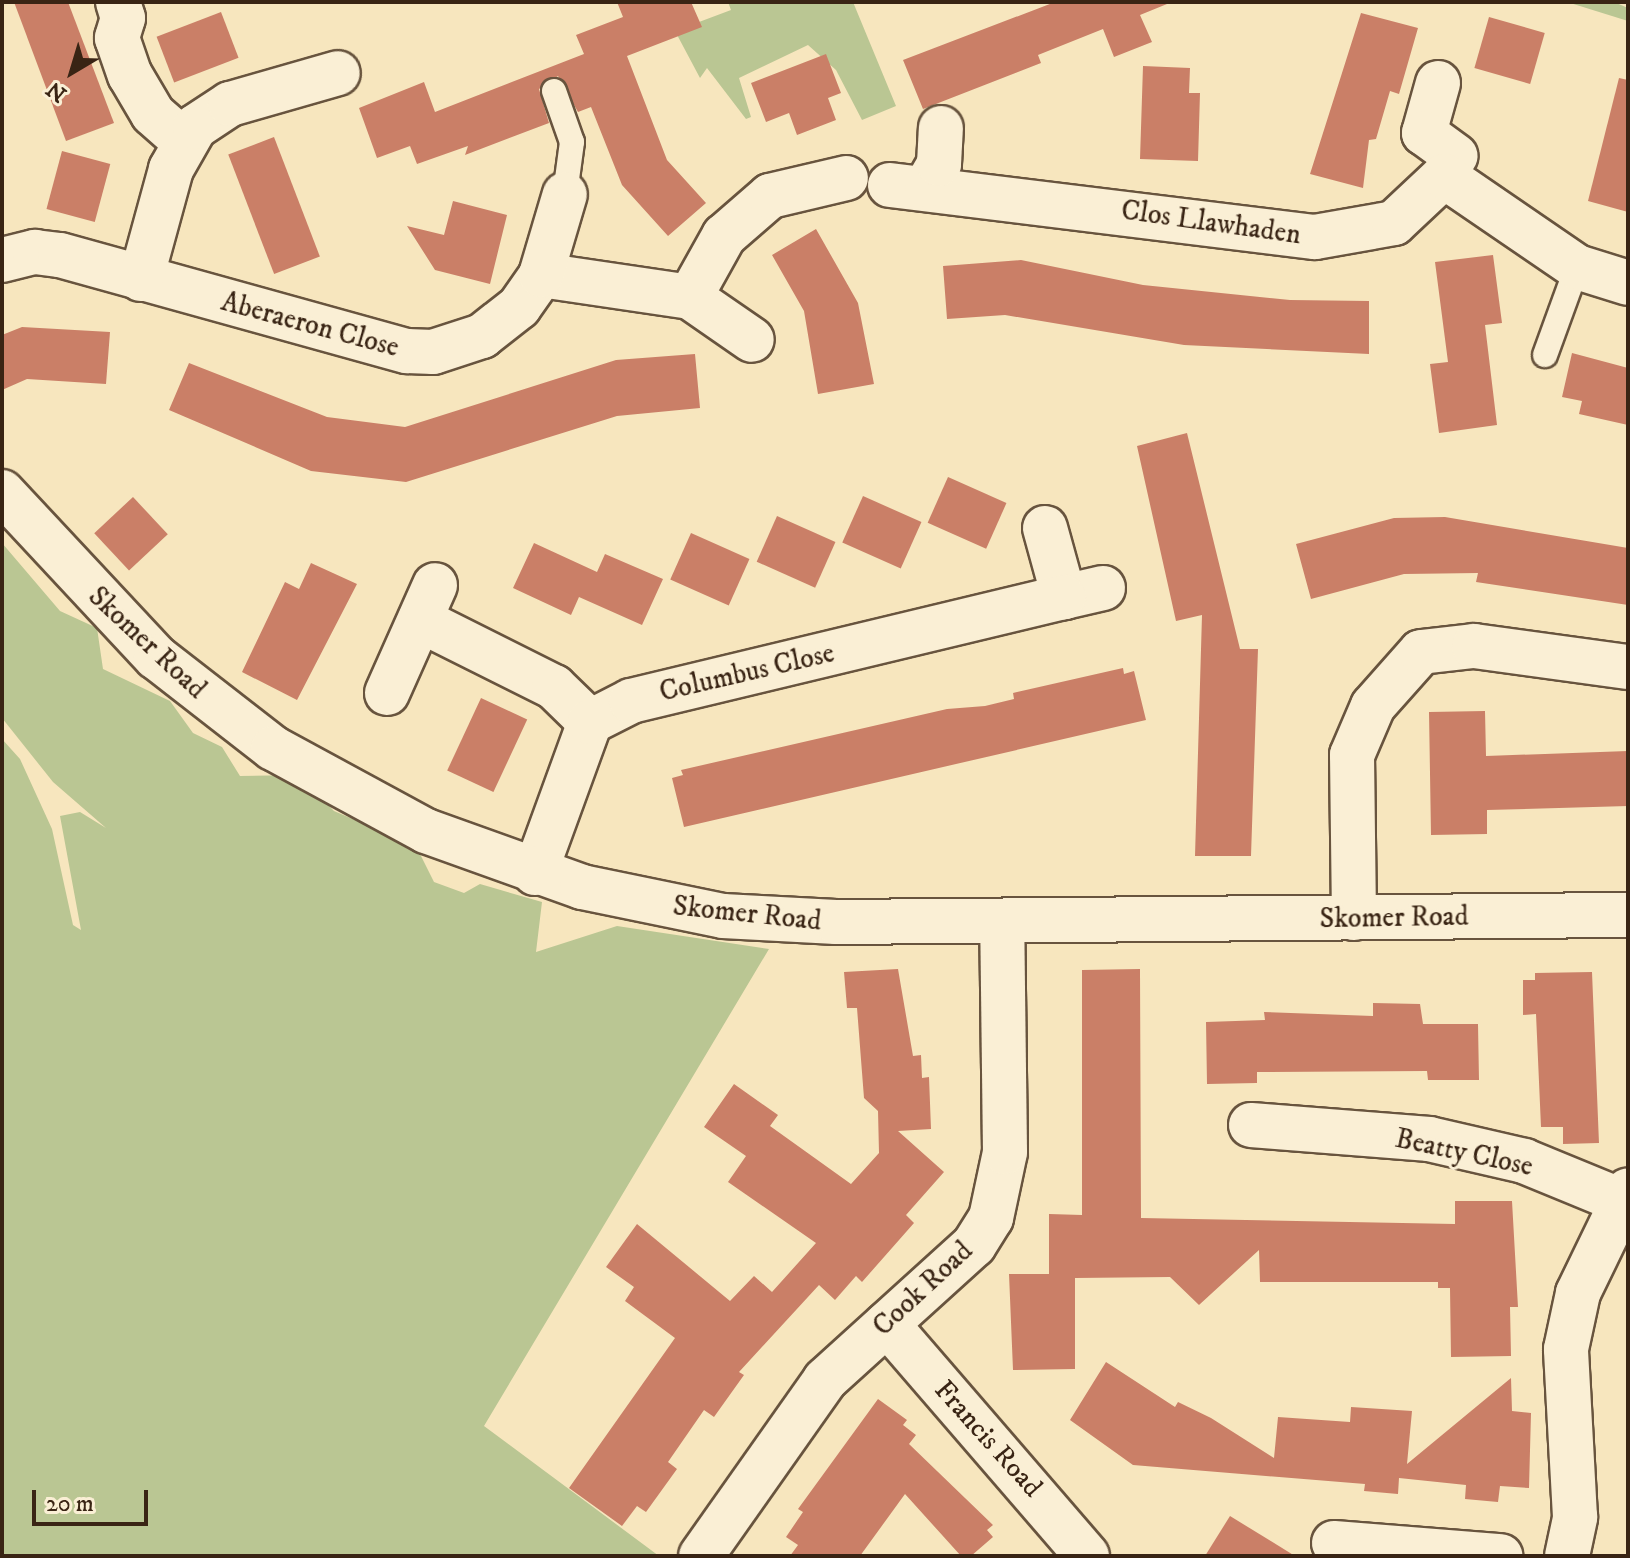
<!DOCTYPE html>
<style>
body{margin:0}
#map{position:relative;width:1630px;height:1558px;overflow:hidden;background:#f7e6be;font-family:"IM FELL DW Pica",serif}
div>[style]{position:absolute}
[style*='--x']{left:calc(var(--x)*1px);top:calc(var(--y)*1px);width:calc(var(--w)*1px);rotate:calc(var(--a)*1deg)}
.green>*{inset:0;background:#bac693}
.building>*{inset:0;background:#ca7f67;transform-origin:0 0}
.roads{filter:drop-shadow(2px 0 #68543e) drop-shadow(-2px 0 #68543e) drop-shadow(0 2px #68543e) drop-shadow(0 -2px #68543e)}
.lane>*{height:24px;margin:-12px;padding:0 12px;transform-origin:12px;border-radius:12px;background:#faefd5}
.street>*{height:44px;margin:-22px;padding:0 22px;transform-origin:22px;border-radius:22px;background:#faefd5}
.secondary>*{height:44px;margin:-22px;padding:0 22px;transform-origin:22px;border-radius:22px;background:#faefd5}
span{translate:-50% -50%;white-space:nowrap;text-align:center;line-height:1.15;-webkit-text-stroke:6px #faefd5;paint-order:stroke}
.street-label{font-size:28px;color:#392414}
.frame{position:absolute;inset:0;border:4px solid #392414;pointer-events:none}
.north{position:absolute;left:32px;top:32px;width:80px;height:80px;-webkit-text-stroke:6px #faefd5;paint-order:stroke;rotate:218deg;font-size:22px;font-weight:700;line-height:32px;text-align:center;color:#392414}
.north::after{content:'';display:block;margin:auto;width:28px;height:36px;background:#392414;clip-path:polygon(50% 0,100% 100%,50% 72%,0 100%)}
.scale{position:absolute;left:32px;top:1490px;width:116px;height:36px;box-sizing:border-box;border:4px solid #392414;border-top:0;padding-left:10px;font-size:24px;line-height:28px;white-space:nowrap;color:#392414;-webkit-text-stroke:6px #faefd5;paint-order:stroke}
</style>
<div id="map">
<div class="green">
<i style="clip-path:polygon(728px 2px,853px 2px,896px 106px,862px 120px,836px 70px,808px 45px,739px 78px,751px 117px,746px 119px,707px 68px,700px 78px,675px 31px,731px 10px)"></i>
<i style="clip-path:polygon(1567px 2px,1614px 2px,1628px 8px,1628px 21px)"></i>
<i style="clip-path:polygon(2px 543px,60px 611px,97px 628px,103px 669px,170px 701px,193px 733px,222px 747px,240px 776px,299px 775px,334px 811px,416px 846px,434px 882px,464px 893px,480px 884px,542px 902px,536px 952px,617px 926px,769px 949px,484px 1426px,659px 1556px,2px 1556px,2px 739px,20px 759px,52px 829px,73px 925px,81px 930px,60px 816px,80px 812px,106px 828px,53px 782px,2px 718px)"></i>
</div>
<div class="building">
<i style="clip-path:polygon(14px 2px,68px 2px,114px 123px,66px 141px)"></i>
<i style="clip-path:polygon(617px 2px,691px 2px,702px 27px,627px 56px,667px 160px,706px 203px,668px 236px,622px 185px,591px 107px,578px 112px,558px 76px,539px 89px,549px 123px,465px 155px,468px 146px,417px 164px,410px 146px,377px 158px,359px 108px,424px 82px,435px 112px,584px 54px,576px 35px,623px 17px)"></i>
<i style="clip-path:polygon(1055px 2px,1167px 4px,1140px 15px,1152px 42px,1114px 57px,1103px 29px,1038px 55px,1041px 63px,923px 109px,903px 60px)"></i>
<i style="left:221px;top:12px;width:49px;height:69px;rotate:69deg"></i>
<i style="clip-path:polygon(1361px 13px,1418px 28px,1399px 94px,1390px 91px,1376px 139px,1369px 140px,1363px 188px,1310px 174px)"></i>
<i style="left:1489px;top:17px;width:58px;height:53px;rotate:16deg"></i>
<i style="clip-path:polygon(826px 54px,841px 93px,828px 98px,836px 120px,797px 135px,789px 113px,766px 122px,751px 83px)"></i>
<i style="clip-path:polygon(1143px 66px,1190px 68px,1189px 93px,1200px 93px,1198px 161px,1140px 159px)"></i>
<i style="clip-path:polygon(1619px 78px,1628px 80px,1628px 212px,1588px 201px)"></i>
<i style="left:274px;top:137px;width:128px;height:49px;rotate:69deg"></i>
<i style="left:62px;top:151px;width:50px;height:60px;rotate:15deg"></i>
<i style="clip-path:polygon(453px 201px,507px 215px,490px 284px,435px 270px,407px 226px,444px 235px)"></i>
<i style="clip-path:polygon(816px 229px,858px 303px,874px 384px,818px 394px,804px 311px,772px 255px)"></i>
<i style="clip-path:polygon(1493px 255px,1502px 323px,1485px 325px,1497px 425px,1439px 433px,1430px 364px,1448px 362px,1435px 262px)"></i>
<i style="clip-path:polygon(1021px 260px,1143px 285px,1290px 300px,1369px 301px,1369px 354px,1184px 345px,1005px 315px,947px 319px,943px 266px)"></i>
<i style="clip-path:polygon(22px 327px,110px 332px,106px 384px,27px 379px,2px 390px,2px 335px)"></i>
<i style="clip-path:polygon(1572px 353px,1628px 368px,1628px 425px,1579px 414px,1582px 401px,1562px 397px)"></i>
<i style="clip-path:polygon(695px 354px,700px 408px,617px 416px,406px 482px,311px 471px,169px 410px,189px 363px,327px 417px,405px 427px,616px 360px)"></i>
<i style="clip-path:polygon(1187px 433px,1240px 649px,1258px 649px,1251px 856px,1195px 856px,1202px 615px,1176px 621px,1137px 446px)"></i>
<i style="left:948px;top:477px;width:64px;height:50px;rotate:24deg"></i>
<i style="left:863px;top:496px;width:64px;height:51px;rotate:24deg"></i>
<i style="left:133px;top:497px;width:51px;height:53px;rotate:47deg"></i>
<i style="left:777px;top:516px;width:64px;height:50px;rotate:24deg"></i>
<i style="clip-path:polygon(1445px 517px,1628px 548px,1628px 605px,1476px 582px,1478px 573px,1404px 574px,1311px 599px,1296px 544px,1394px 518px)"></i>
<i style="left:691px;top:533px;width:64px;height:51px;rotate:24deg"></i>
<i style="clip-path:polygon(534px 543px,597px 572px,605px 554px,663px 579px,642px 625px,579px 597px,571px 615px,513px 588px)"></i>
<i style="clip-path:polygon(311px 563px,357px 584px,297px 700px,242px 672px,285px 582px,299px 589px)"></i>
<i style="clip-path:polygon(1123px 668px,1124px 674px,1134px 671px,1146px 720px,684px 827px,672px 778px,683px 775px,681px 770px,947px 709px,985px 706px,1014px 699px,1013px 693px)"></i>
<i style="left:481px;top:698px;width:51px;height:80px;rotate:25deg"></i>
<i style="clip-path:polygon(1485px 711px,1486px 756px,1628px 751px,1628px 806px,1487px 810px,1487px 834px,1431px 835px,1429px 712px)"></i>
<i style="clip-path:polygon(898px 969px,913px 1056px,921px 1055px,922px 1078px,929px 1077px,931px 1129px,898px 1131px,944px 1172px,906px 1215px,914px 1223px,862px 1282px,856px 1276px,835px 1300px,819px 1285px,739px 1372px,744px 1375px,714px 1417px,704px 1410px,668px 1462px,677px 1469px,646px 1512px,637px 1506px,622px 1526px,569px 1488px,675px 1338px,625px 1301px,634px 1287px,606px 1267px,637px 1224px,730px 1301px,754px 1276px,772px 1292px,816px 1243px,728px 1182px,746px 1156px,704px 1127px,734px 1084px,778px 1115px,770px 1126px,851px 1184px,879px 1153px,878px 1111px,864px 1098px,857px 1008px,847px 1008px,844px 972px)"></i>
<i style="clip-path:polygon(1140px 969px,1141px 1218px,1455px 1224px,1455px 1201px,1512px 1201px,1518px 1307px,1510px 1307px,1511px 1356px,1451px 1357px,1450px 1288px,1438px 1288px,1438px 1282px,1260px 1282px,1259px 1250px,1199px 1305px,1170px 1277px,1075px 1278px,1075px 1369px,1013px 1370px,1009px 1274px,1049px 1274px,1049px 1214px,1082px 1215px,1082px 970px)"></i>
<i style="clip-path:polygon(1592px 972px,1599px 1143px,1563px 1144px,1563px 1127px,1541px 1127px,1536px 1014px,1523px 1015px,1523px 980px,1535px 980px,1535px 973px)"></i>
<i style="clip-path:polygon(1373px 1003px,1420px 1004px,1423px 1024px,1478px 1024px,1479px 1080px,1428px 1080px,1427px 1071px,1257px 1072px,1257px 1083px,1207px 1084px,1206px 1022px,1265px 1020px,1264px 1012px,1373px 1016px)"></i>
<i style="clip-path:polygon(1106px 1362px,1175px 1407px,1178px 1402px,1211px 1418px,1274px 1458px,1278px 1417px,1350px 1422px,1351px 1407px,1412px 1411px,1407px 1464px,1511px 1378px,1512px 1411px,1531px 1413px,1529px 1488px,1500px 1486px,1498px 1502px,1465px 1499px,1466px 1485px,1399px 1478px,1398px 1494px,1364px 1491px,1365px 1484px,1133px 1465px,1070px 1420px)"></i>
<i style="clip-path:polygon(878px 1399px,907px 1420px,903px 1425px,916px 1435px,909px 1444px,993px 1525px,987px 1530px,993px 1537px,971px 1556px,961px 1556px,905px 1494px,860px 1556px,790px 1556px,798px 1545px,786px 1537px,803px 1512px,798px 1509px)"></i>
<i style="clip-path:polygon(1230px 1516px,1295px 1556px,1205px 1556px)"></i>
</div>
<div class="roads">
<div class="lane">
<i style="--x:554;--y:91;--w:54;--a:70.6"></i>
<i style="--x:572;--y:142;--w:52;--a:97.7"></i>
<i style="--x:1545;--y:355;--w:94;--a:-70"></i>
</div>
<div class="street">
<i style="--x:118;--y:2;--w:17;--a:73"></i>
<i style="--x:123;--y:18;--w:21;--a:107"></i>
<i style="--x:117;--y:38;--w:39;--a:71"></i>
<i style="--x:130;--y:75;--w:45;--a:59.5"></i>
<i style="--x:153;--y:114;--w:43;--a:41.2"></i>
<i style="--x:1438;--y:83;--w:52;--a:105.6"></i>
<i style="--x:1424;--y:133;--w:39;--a:36"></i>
<i style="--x:890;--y:185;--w:428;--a:7"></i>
<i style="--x:1315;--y:237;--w:80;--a:-10"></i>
<i style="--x:1394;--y:223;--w:69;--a:-43.2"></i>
<i style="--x:1444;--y:176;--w:161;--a:34.4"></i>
<i style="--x:1577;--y:267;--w:53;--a:17.4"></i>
<i style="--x:927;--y:185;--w:24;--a:-60"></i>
<i style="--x:939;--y:164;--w:36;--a:-87"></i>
<i style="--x:2;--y:260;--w:34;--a:-14"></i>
<i style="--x:35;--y:252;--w:25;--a:7"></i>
<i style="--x:60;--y:255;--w:360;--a:15.5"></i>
<i style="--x:407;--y:351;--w:26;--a:2"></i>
<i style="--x:433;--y:352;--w:52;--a:-18.1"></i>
<i style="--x:482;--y:336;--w:47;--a:-38.1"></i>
<i style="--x:519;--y:307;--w:39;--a:-55"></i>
<i style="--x:541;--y:275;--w:151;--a:8.4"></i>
<i style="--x:690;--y:297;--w:75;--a:34.7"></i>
<i style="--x:541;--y:275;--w:84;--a:-73.5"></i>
<i style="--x:141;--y:279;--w:114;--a:-74.7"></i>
<i style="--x:171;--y:169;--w:48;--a:-60.3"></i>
<i style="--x:195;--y:127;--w:42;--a:-33.3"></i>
<i style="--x:230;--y:104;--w:112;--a:-16"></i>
<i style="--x:690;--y:297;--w:70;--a:-60.9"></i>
<i style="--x:724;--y:236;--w:61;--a:-41"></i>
<i style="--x:770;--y:196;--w:78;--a:-13.3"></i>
<i style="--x:1045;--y:528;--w:72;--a:74.6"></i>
<i style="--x:1064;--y:597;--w:40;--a:-13"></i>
<i style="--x:420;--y:620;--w:150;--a:26.6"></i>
<i style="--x:554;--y:687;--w:50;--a:44.2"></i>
<i style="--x:387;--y:693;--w:118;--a:-66"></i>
<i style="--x:535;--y:873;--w:161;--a:-70"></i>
<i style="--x:590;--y:722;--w:46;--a:-27.1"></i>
<i style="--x:631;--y:701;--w:445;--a:-13.5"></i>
<i style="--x:1354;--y:918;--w:163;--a:-90.7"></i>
<i style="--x:1352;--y:755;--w:53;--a:-66.8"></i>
<i style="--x:1373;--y:706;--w:72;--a:-48.4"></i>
<i style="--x:1421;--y:652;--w:53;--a:-6.5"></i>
<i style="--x:1474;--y:646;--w:155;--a:7.8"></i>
<i style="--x:1251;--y:1125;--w:179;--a:4.5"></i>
<i style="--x:1429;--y:1139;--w:98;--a:13"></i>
<i style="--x:1524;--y:1161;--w:108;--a:22.3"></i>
<i style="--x:887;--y:1324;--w:306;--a:49.2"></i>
<i style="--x:1334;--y:1543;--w:167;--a:4.5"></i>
<i style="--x:701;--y:1556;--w:215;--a:-54.8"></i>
<i style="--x:825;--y:1380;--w:201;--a:-42.2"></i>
<i style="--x:974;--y:1245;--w:32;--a:-58"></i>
<i style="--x:991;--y:1218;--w:67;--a:-78"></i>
<i style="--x:1005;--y:1152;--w:230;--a:-90.7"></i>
<i style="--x:1567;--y:1556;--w:40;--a:-78"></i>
<i style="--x:1575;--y:1517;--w:168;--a:-93.1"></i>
<i style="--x:1566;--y:1349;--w:57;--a:-77.9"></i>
<i style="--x:1578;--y:1293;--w:114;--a:-64.1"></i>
</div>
<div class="secondary">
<i style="--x:2;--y:492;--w:226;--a:47"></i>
<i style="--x:156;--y:657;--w:148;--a:37.9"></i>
<i style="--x:273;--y:748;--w:174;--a:28.5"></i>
<i style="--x:426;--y:831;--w:166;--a:19.7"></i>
<i style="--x:582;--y:887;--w:144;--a:11.6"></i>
<i style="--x:723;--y:916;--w:113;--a:3"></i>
<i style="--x:836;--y:922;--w:792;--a:-0.51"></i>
</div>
</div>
<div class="street-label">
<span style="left:1211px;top:223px;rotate:8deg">Clos Llawhaden</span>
<span style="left:310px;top:325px;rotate:15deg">Aberaeron Close</span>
<span style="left:147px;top:643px;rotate:43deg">Skomer Road</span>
<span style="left:747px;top:673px;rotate:-13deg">Columbus Close</span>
<span style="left:747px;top:914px;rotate:6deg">Skomer Road</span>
<span style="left:1394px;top:918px;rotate:-1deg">Skomer Road</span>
<span style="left:1464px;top:1153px;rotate:12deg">Beatty Close</span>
<span style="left:923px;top:1289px;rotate:-43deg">Cook Road</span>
<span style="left:988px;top:1439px;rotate:48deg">Francis Road</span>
</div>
<div class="frame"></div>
<div class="north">N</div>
<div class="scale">20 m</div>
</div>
